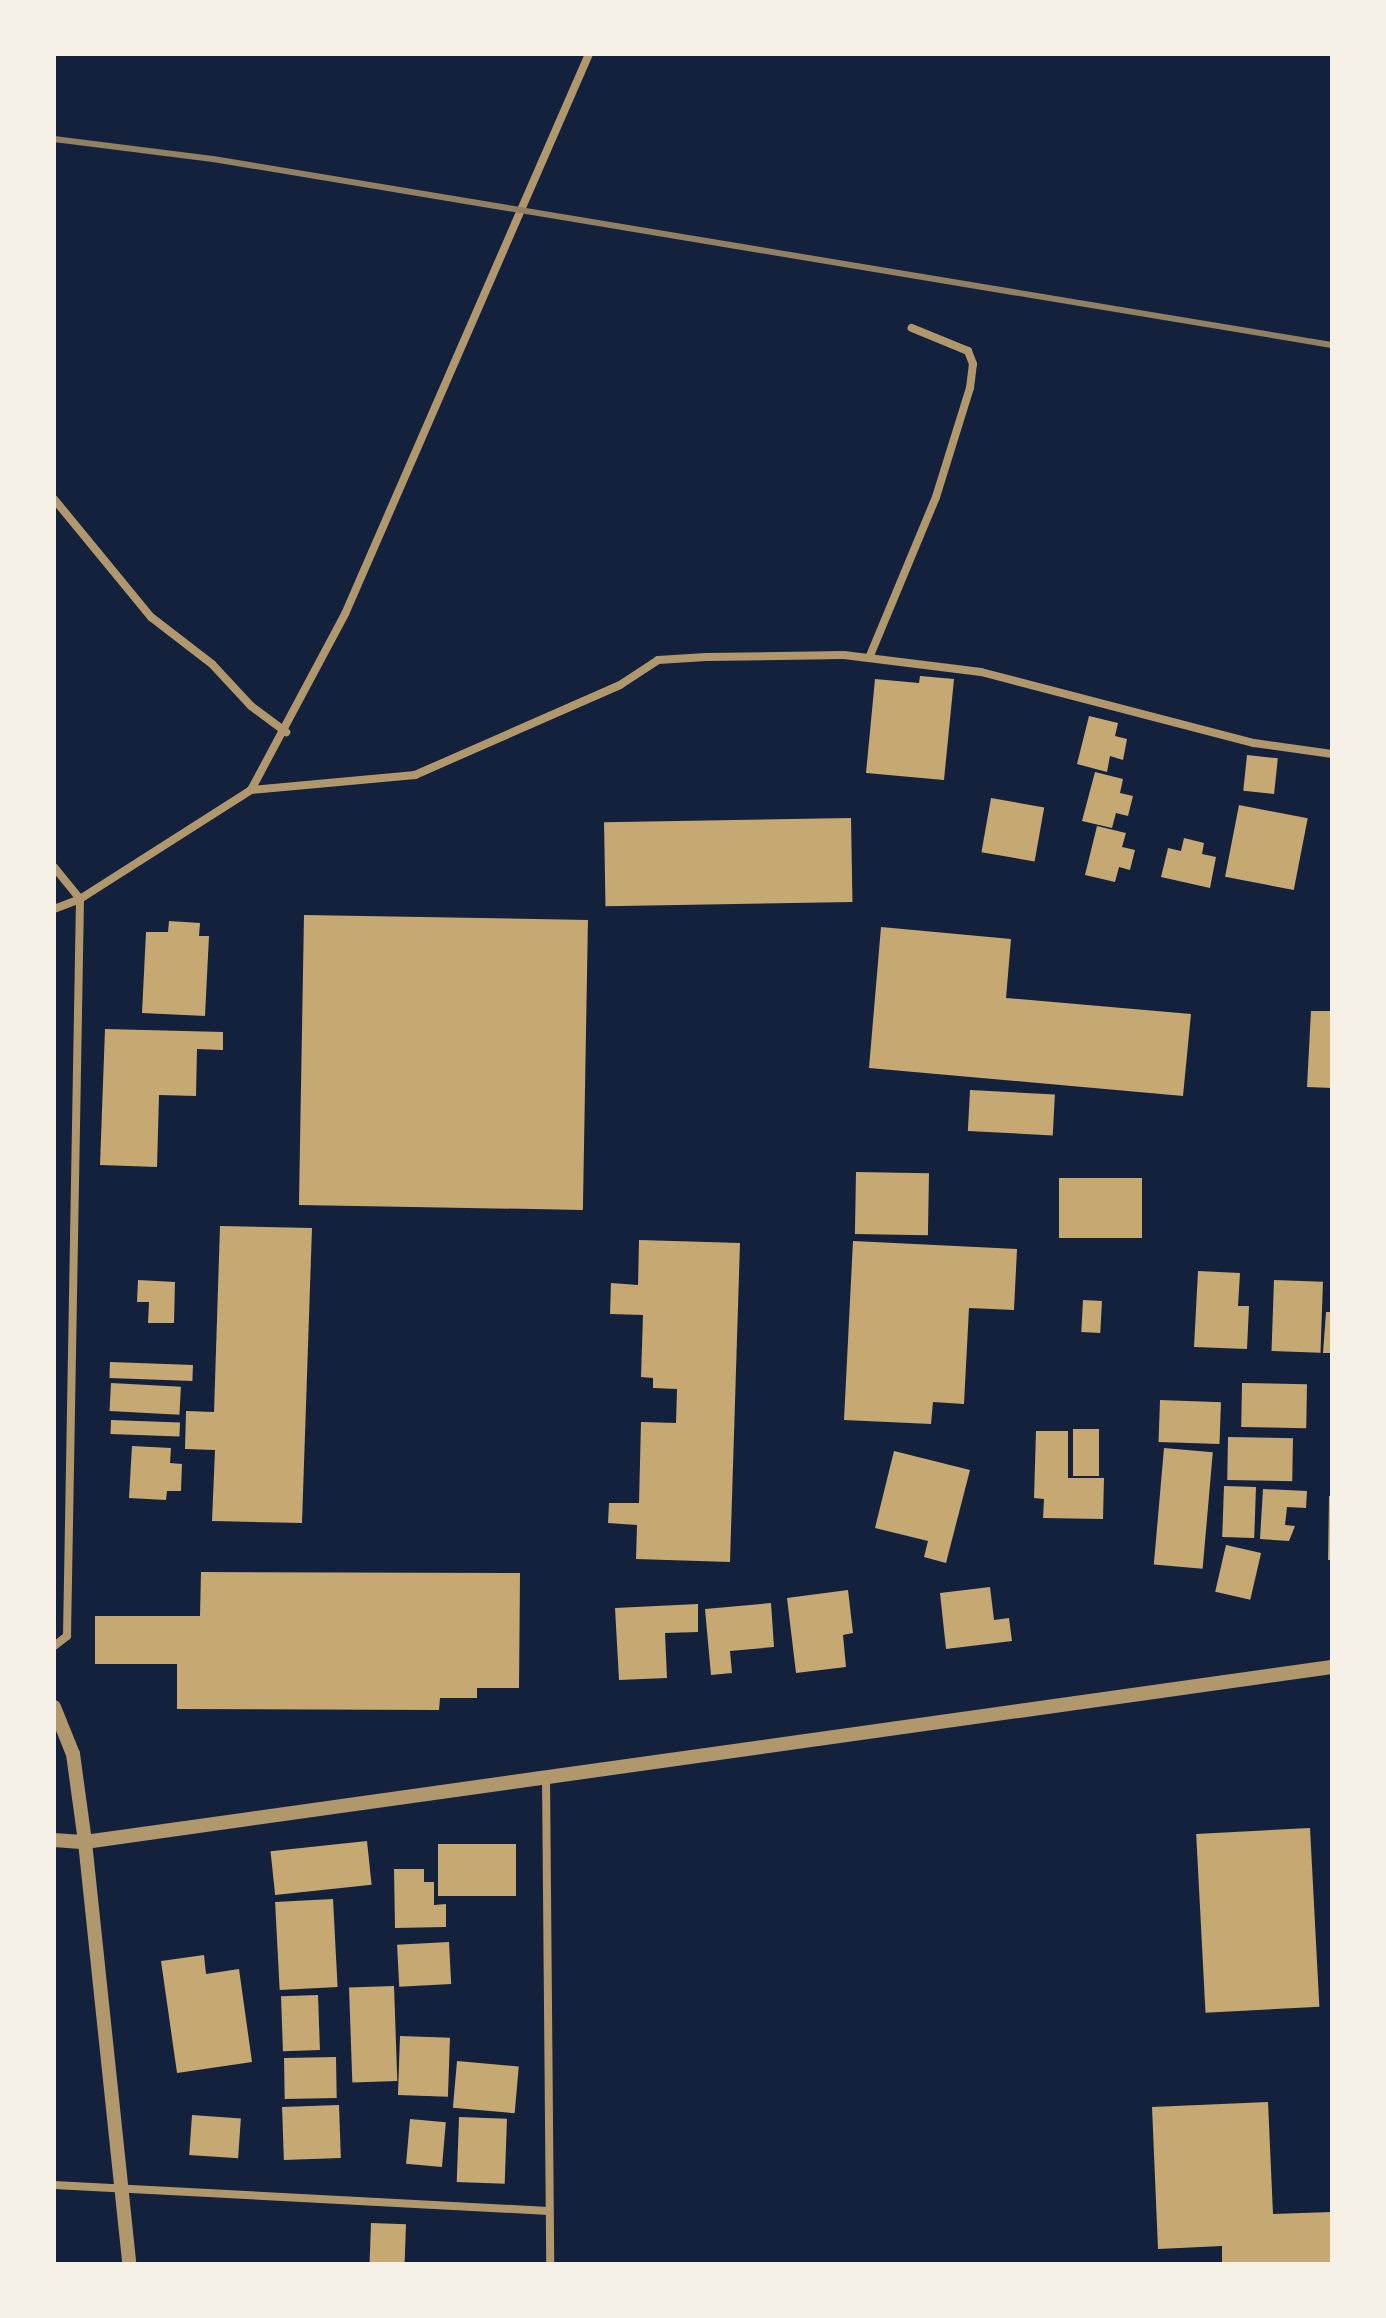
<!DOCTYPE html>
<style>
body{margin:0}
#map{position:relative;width:1386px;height:2318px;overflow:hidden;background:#14213d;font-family:Overpass,sans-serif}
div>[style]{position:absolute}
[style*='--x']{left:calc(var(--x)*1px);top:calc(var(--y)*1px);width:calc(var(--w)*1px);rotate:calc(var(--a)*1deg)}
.building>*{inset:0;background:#c6a872;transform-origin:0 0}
.minor>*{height:8px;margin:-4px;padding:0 4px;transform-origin:4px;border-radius:4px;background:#b1986c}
.tertiary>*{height:14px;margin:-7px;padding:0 7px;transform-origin:7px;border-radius:7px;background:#b1986c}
.rail>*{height:6px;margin:-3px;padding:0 3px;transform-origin:3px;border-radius:3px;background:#918062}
span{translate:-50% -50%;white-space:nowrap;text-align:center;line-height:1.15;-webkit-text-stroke:8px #f6f1e7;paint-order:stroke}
.frame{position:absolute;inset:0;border:56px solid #f6f1e7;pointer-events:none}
</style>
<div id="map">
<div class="building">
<i style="clip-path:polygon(920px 676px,954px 679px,944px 780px,866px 773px,875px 679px,919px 683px)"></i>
<i style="clip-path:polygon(1089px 716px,1118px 723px,1115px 736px,1127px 739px,1123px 760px,1110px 756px,1107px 772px,1077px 764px)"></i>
<i style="left:1247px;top:755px;width:31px;height:36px;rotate:6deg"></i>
<i style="clip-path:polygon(1095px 772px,1123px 779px,1120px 793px,1133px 796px,1128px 816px,1116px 813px,1112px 828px,1082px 821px)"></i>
<i style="left:991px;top:798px;width:54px;height:55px;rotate:10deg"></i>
<i style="left:1239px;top:805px;width:70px;height:73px;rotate:11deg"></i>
<i style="left:851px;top:818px;width:84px;height:247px;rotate:89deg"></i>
<i style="clip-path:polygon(1097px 826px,1126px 833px,1122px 847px,1135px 850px,1130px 870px,1119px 867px,1115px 882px,1085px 875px)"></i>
<i style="clip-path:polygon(1184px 838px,1204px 843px,1202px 854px,1216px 857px,1210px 888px,1161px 877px,1168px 848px,1181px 851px)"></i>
<i style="left:304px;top:915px;width:284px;height:290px;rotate:1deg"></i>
<i style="clip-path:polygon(169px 921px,200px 923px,199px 936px,209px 936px,205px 1016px,142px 1013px,146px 932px,168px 932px)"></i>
<i style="clip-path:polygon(881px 927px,1011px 939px,1006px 998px,1191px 1014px,1183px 1096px,869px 1068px)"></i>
<i style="clip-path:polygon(1311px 1011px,1332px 1011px,1332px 1088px,1307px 1087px)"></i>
<i style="clip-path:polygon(105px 1029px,223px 1032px,223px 1050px,197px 1049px,196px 1096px,159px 1095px,157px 1167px,100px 1165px)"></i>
<i style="left:970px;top:1090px;width:85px;height:41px;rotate:3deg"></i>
<i style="left:856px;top:1172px;width:73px;height:62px;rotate:1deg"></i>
<i style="left:1059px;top:1178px;width:83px;height:60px"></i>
<i style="clip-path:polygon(220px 1226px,312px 1228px,302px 1523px,212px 1521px,215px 1450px,185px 1449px,186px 1411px,214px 1412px)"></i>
<i style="clip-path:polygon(639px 1240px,740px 1243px,730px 1562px,636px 1559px,637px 1525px,608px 1523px,609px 1503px,639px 1503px,641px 1422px,676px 1423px,677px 1389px,653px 1388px,653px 1378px,641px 1377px,643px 1315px,610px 1314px,611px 1283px,638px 1285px)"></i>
<i style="clip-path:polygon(853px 1241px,1017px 1249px,1014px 1310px,969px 1308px,964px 1404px,933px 1402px,931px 1424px,844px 1420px)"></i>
<i style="clip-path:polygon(1198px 1271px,1240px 1273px,1238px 1306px,1249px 1306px,1247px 1349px,1194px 1347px)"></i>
<i style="clip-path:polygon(138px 1280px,175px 1282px,174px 1323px,148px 1323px,149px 1302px,137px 1302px)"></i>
<i style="left:1274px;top:1280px;width:49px;height:71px;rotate:2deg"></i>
<i style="left:1083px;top:1300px;width:19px;height:32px;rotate:3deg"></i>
<i style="clip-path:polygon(1326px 1312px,1332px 1312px,1332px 1353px,1323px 1353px)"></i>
<i style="left:110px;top:1362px;width:83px;height:16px;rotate:2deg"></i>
<i style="left:111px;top:1383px;width:70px;height:28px;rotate:3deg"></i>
<i style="left:1242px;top:1383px;width:65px;height:44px;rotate:1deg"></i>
<i style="left:1160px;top:1400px;width:61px;height:42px;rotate:2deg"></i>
<i style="left:111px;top:1420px;width:69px;height:14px;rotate:2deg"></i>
<i style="left:1073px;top:1429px;width:26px;height:47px"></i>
<i style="clip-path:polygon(1036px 1431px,1068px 1431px,1068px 1478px,1104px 1478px,1103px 1519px,1043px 1518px,1044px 1499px,1034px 1498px)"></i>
<i style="left:1228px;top:1437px;width:65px;height:43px;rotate:1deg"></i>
<i style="clip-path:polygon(132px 1446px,171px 1448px,170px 1463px,182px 1464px,181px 1491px,167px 1491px,166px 1500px,129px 1498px)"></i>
<i style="left:1164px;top:1448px;width:49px;height:117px;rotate:5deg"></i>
<i style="clip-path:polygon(894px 1451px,970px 1470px,946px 1563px,924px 1557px,928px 1541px,875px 1528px)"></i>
<i style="left:1224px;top:1486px;width:32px;height:51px;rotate:2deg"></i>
<i style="clip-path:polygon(1263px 1489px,1307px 1491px,1306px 1508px,1287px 1507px,1285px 1525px,1295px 1526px,1289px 1541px,1260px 1539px)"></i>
<i style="clip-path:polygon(1329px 1496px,1332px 1496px,1332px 1560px,1328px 1560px)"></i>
<i style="left:1226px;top:1545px;width:36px;height:48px;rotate:13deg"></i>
<i style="clip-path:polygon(201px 1572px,520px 1573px,519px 1688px,477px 1688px,477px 1698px,440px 1698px,439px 1710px,177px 1709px,177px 1664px,95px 1664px,95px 1616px,200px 1616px)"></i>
<i style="clip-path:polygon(990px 1587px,994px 1620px,1009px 1618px,1012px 1641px,946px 1649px,940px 1593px)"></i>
<i style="clip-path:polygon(848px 1590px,853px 1633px,843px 1635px,846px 1667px,796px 1673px,787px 1598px)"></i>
<i style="clip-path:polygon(771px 1603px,774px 1647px,730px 1651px,732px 1673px,711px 1675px,705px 1609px)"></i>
<i style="clip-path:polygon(698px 1604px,698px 1632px,665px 1633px,667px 1678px,619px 1680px,615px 1608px)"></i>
<i style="left:1310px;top:1828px;width:179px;height:114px;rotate:87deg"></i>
<i style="left:367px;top:1841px;width:44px;height:97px;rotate:84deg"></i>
<i style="left:516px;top:1844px;width:52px;height:78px;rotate:90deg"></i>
<i style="clip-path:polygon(394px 1869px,424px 1869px,424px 1882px,434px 1882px,434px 1905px,446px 1904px,446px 1927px,395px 1928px)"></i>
<i style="left:333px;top:1899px;width:88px;height:58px;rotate:87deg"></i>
<i style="left:449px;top:1942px;width:42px;height:52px;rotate:87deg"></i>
<i style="clip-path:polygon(204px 1955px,206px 1974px,239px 1969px,252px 2062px,177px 2073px,161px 1961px)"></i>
<i style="left:394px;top:1986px;width:95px;height:45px;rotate:88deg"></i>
<i style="left:318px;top:1995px;width:55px;height:37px;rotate:88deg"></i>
<i style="left:400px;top:2036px;width:50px;height:59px;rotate:2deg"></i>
<i style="left:336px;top:2057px;width:41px;height:52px;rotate:89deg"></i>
<i style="left:457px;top:2061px;width:62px;height:47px;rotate:5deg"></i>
<i style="clip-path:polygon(1268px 2102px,1273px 2214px,1332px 2212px,1332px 2264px,1222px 2264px,1222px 2246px,1158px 2249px,1152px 2107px)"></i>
<i style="left:339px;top:2105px;width:53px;height:57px;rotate:88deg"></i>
<i style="left:192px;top:2115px;width:49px;height:40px;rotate:4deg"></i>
<i style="left:459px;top:2117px;width:48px;height:65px;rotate:2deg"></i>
<i style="left:410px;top:2119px;width:36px;height:45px;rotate:5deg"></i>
<i style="left:371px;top:2223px;width:35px;height:41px;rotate:2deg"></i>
</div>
<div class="minor">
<i style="--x:54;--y:499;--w:153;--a:50.6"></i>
<i style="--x:151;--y:617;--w:77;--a:37.6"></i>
<i style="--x:212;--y:664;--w:57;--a:47.1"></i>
<i style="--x:251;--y:706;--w:44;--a:36.6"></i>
<i style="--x:869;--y:658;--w:174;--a:-67.4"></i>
<i style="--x:936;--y:497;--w:114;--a:-72.7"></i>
<i style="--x:970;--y:388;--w:24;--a:-83"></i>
<i style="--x:973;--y:364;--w:14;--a:-111"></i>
<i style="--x:968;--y:351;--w:61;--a:-157.7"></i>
<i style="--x:251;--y:790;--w:165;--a:-5.2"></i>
<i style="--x:415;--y:775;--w:224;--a:-23.7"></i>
<i style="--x:620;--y:685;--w:45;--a:-33.3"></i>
<i style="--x:658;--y:660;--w:48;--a:-3.6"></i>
<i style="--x:706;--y:657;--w:138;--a:-0.8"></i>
<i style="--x:844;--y:655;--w:138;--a:7.1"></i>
<i style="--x:981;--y:672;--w:282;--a:14.6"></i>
<i style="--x:1254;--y:743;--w:79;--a:8"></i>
<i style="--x:54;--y:867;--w:41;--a:50.9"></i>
<i style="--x:80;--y:899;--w:737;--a:91.01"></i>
<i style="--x:67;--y:1636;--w:16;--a:142"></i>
<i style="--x:54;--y:909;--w:28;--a:-21"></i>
<i style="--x:80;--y:899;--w:203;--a:-32.5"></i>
<i style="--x:251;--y:790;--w:200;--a:-61.9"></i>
<i style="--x:345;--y:614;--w:611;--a:-66.46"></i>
<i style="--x:546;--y:1777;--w:487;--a:89.5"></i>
<i style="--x:54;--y:2185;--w:495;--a:3"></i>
</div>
<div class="tertiary">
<i style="--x:54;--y:1707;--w:51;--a:68"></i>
<i style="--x:73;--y:1754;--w:89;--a:82.2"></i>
<i style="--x:85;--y:1842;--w:424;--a:84"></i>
<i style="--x:54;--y:1840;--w:31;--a:4"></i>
<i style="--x:85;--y:1842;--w:1259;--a:-7.99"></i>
</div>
<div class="rail">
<i style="--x:54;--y:139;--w:160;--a:7.2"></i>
<i style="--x:213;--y:159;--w:1134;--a:9.44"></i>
</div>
<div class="frame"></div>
</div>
